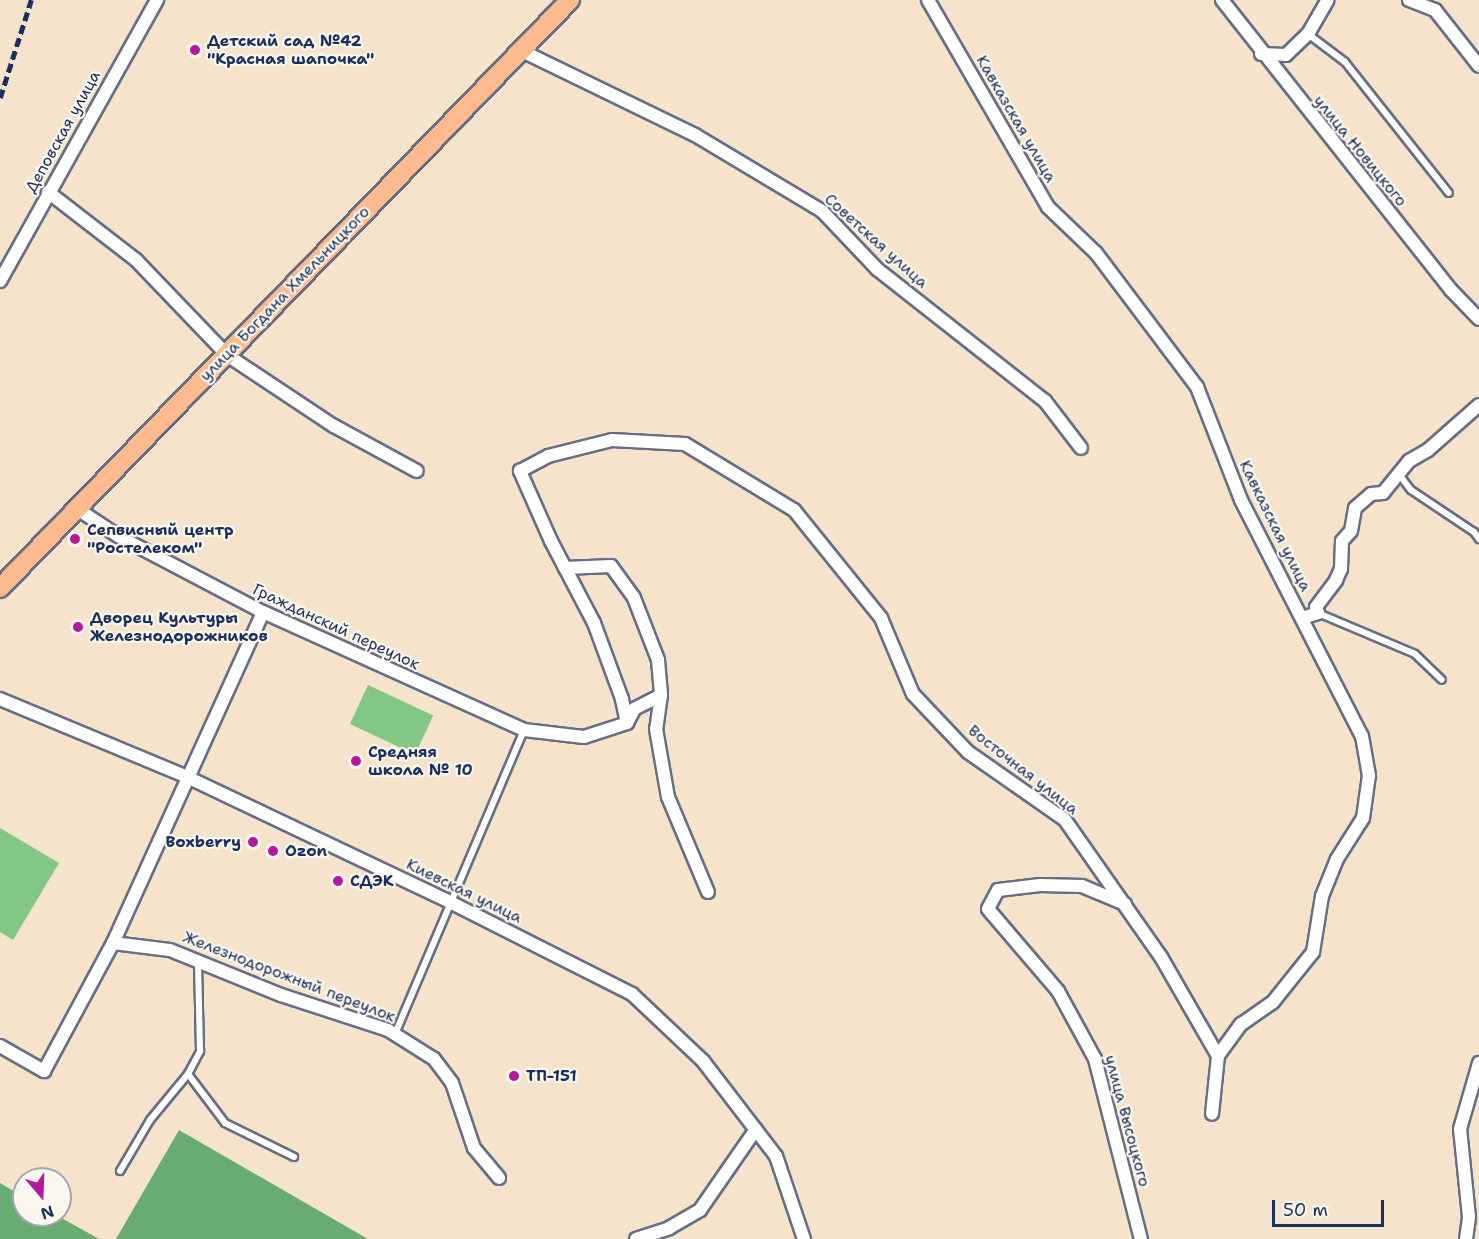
<!DOCTYPE html>
<meta charset="utf-8">
<style>
body{margin:0}
#map{position:relative;width:1479px;height:1239px;overflow:hidden;background:#f5e4cb;font-family:"Shantell Sans",sans-serif}
div>[style]{position:absolute}
[style*='--x']{left:calc(var(--x)*1px);top:calc(var(--y)*1px);width:calc(var(--w)*1px);rotate:calc(var(--a)*1deg)}
.green>*{inset:0;background:#82c883;transform-origin:0 0}
.forest>*{inset:0;background:#69ac71}
.roads{filter:drop-shadow(2px 0 #676e84) drop-shadow(-2px 0 #676e84) drop-shadow(0 2px #676e84) drop-shadow(0 -2px #676e84)}
.lane>*{height:6px;margin:-3px;padding:0 3px;transform-origin:3px;border-radius:3px;background:#fff}
.street>*{height:12px;margin:-6px;padding:0 6px;transform-origin:6px;border-radius:6px;background:#fff}
.primary>*{height:18px;margin:-9px;padding:0 9px;transform-origin:9px;border-radius:9px;background:#fcba8e}
.rail>*{height:4.5px;margin-top:-2.25px;transform-origin:0;background:repeating-linear-gradient(90deg,#1b2f5e 0 9px,transparent 0 13.5px)}
.dots>*{width:16px;height:16px;translate:-50% -50%;box-sizing:border-box;border:3px solid #fbf7ec;border-radius:50%}
span{translate:-50% -50%;white-space:nowrap;text-align:center;line-height:1.15;-webkit-text-stroke:4.5px #fbf7ec;paint-order:stroke}
.poi-label{font-size:16px;color:#1b2f5e;font-weight:700}
.left{translate:0 -50%;text-align:left}
.right{translate:-100% -50%;text-align:right}
.street-label{font-size:16px;color:#1b2f5e}
.north{position:absolute;left:12px;top:1167px;width:60px;height:60px;box-sizing:border-box;background:#fbf7ec;border:2px solid #a1a7b3;border-radius:50%;rotate:161deg;font-size:16px;font-weight:700;line-height:24px;text-align:center;color:#1b2f5e}
.north::after{content:'';display:block;margin:auto;width:21px;height:27px;background:#b5179e;clip-path:polygon(50% 0,100% 100%,50% 72%,0 100%)}
.scale{position:absolute;left:1272px;top:1200px;width:112px;height:27px;box-sizing:border-box;border:3px solid #1b2f5e;border-top:0;padding-left:8px;font-size:18px;line-height:21px;white-space:nowrap;color:#1b2f5e;-webkit-text-stroke:4px #fbf7ec;paint-order:stroke}
</style>
<div id="map">
<div class="green">
<i style="left:368px;top:685px;width:72px;height:43px;rotate:25deg"></i>
<i style="clip-path:polygon(0 828px,59px 863px,13px 940px,0 932px)"></i>
</div>
<div class="forest">
<i style="clip-path:polygon(179px 1130px,368px 1239px,116px 1239px)"></i>
<i style="clip-path:polygon(0 1183px,24px 1197px,24px 1215px,56px 1215px,99px 1239px,0 1239px)"></i>
</div>
<div class="roads">
<div class="lane">
<i style="--x:1308;--y:34;--w:46;--a:37.1"></i>
<i style="--x:1345;--y:62;--w:167;--a:51.6"></i>
<i style="--x:1398;--y:473;--w:21;--a:53"></i>
<i style="--x:1411;--y:490;--w:76;--a:33.7"></i>
<i style="--x:1474;--y:532;--w:9;--a:54"></i>
<i style="--x:1318;--y:613;--w:105;--a:22.9"></i>
<i style="--x:1415;--y:654;--w:37;--a:44"></i>
<i style="--x:395;--y:1034;--w:330;--a:-67"></i>
<i style="--x:188;--y:1074;--w:61;--a:52.9"></i>
<i style="--x:225;--y:1123;--w:77;--a:26.2"></i>
<i style="--x:120;--y:1171;--w:59;--a:-59.5"></i>
<i style="--x:150;--y:1120;--w:60;--a:-50.4"></i>
<i style="--x:188;--y:1074;--w:26;--a:-62"></i>
<i style="--x:200;--y:1051;--w:89;--a:-91.3"></i>
</div>
<div class="street">
<i style="--x:928;--y:0;--w:239;--a:59.9"></i>
<i style="--x:1048;--y:207;--w:66;--a:43.8"></i>
<i style="--x:1096;--y:253;--w:168;--a:53"></i>
<i style="--x:1197;--y:387;--w:121;--a:68.7"></i>
<i style="--x:1241;--y:500;--w:265;--a:62.9"></i>
<i style="--x:1362;--y:736;--w:40;--a:80"></i>
<i style="--x:1369;--y:775;--w:43;--a:97.9"></i>
<i style="--x:1363;--y:818;--w:49;--a:122.4"></i>
<i style="--x:1337;--y:859;--w:40;--a:112"></i>
<i style="--x:1322;--y:896;--w:57;--a:99.1"></i>
<i style="--x:1313;--y:952;--w:64;--a:128.7"></i>
<i style="--x:1273;--y:1002;--w:39;--a:145"></i>
<i style="--x:1241;--y:1024;--w:39;--a:126"></i>
<i style="--x:1222;--y:0;--w:370;--a:51.7"></i>
<i style="--x:1451;--y:290;--w:40;--a:46"></i>
<i style="--x:1409;--y:0;--w:28;--a:21"></i>
<i style="--x:1435;--y:10;--w:71;--a:51.8"></i>
<i style="--x:522;--y:51;--w:192;--a:25.9"></i>
<i style="--x:695;--y:135;--w:148;--a:30.9"></i>
<i style="--x:822;--y:211;--w:80;--a:46.5"></i>
<i style="--x:877;--y:269;--w:214;--a:38.2"></i>
<i style="--x:1045;--y:401;--w:59;--a:52.5"></i>
<i style="--x:1261;--y:54;--w:25;--a:2"></i>
<i style="--x:1286;--y:55;--w:30;--a:-44"></i>
<i style="--x:1308;--y:34;--w:39;--a:-60"></i>
<i style="--x:48;--y:192;--w:111;--a:37.7"></i>
<i style="--x:136;--y:260;--w:132;--a:46.2"></i>
<i style="--x:227;--y:355;--w:128;--a:33.6"></i>
<i style="--x:334;--y:426;--w:94;--a:28.5"></i>
<i style="--x:0;--y:281;--w:322;--a:-60.8"></i>
<i style="--x:79;--y:510;--w:47;--a:33.7"></i>
<i style="--x:118;--y:536;--w:164;--a:27.7"></i>
<i style="--x:263;--y:612;--w:286;--a:24.3"></i>
<i style="--x:524;--y:730;--w:60;--a:6.7"></i>
<i style="--x:584;--y:737;--w:45;--a:-18"></i>
<i style="--x:627;--y:723;--w:25;--a:-102"></i>
<i style="--x:622;--y:699;--w:81;--a:-110.2"></i>
<i style="--x:594;--y:623;--w:93;--a:-117.7"></i>
<i style="--x:551;--y:541;--w:77;--a:-113.9"></i>
<i style="--x:520;--y:471;--w:32;--a:-28"></i>
<i style="--x:548;--y:456;--w:66;--a:-14"></i>
<i style="--x:612;--y:440;--w:73;--a:3.1"></i>
<i style="--x:685;--y:444;--w:127;--a:31.2"></i>
<i style="--x:794;--y:510;--w:139;--a:51.1"></i>
<i style="--x:881;--y:618;--w:82;--a:67.2"></i>
<i style="--x:913;--y:694;--w:80;--a:46.5"></i>
<i style="--x:968;--y:752;--w:118;--a:35"></i>
<i style="--x:1065;--y:820;--w:167;--a:55"></i>
<i style="--x:1161;--y:957;--w:114;--a:60.1"></i>
<i style="--x:1218;--y:1056;--w:58;--a:95.9"></i>
<i style="--x:565;--y:568;--w:46;--a:-2.5"></i>
<i style="--x:611;--y:566;--w:39;--a:54"></i>
<i style="--x:634;--y:598;--w:66;--a:68.8"></i>
<i style="--x:658;--y:660;--w:35;--a:85"></i>
<i style="--x:1302;--y:618;--w:17;--a:-17"></i>
<i style="--x:1318;--y:613;--w:6;--a:-108"></i>
<i style="--x:1316;--y:607;--w:34;--a:-53"></i>
<i style="--x:1336;--y:580;--w:12;--a:-66"></i>
<i style="--x:1341;--y:569;--w:28;--a:-88"></i>
<i style="--x:1342;--y:541;--w:13;--a:-48"></i>
<i style="--x:1351;--y:531;--w:23;--a:-80"></i>
<i style="--x:1355;--y:508;--w:21;--a:-41"></i>
<i style="--x:1371;--y:494;--w:12;--a:-5"></i>
<i style="--x:1383;--y:493;--w:41;--a:-50.9"></i>
<i style="--x:1409;--y:461;--w:22;--a:-30"></i>
<i style="--x:1428;--y:450;--w:68;--a:-41.4"></i>
<i style="--x:0;--y:699;--w:203;--a:22.6"></i>
<i style="--x:187;--y:777;--w:293;--a:25.4"></i>
<i style="--x:452;--y:903;--w:202;--a:26.8"></i>
<i style="--x:632;--y:994;--w:98;--a:43.3"></i>
<i style="--x:703;--y:1061;--w:120;--a:52.5"></i>
<i style="--x:776;--y:1156;--w:88;--a:71.4"></i>
<i style="--x:627;--y:723;--w:16;--a:-63"></i>
<i style="--x:634;--y:709;--w:30;--a:-27"></i>
<i style="--x:661;--y:695;--w:34;--a:98"></i>
<i style="--x:656;--y:729;--w:69;--a:80"></i>
<i style="--x:668;--y:797;--w:103;--a:67.2"></i>
<i style="--x:1125;--y:904;--w:47;--a:-157.3"></i>
<i style="--x:1082;--y:886;--w:42;--a:-178.6"></i>
<i style="--x:1040;--y:885;--w:42;--a:173.2"></i>
<i style="--x:998;--y:890;--w:21;--a:118"></i>
<i style="--x:988;--y:909;--w:108;--a:49.5"></i>
<i style="--x:1058;--y:991;--w:77;--a:61.4"></i>
<i style="--x:1095;--y:1059;--w:186;--a:75.7"></i>
<i style="--x:113;--y:943;--w:57;--a:7"></i>
<i style="--x:170;--y:950;--w:120;--a:22.1"></i>
<i style="--x:281;--y:995;--w:113;--a:18.1"></i>
<i style="--x:388;--y:1030;--w:54;--a:32.2"></i>
<i style="--x:434;--y:1059;--w:30;--a:53"></i>
<i style="--x:452;--y:1083;--w:69;--a:71.3"></i>
<i style="--x:474;--y:1148;--w:39;--a:50"></i>
<i style="--x:0;--y:1046;--w:51;--a:29.6"></i>
<i style="--x:44;--y:1071;--w:145;--a:-61.7"></i>
<i style="--x:113;--y:943;--w:363;--a:-65.6"></i>
<i style="--x:636;--y:1239;--w:35;--a:-18"></i>
<i style="--x:669;--y:1228;--w:36;--a:-30"></i>
<i style="--x:700;--y:1210;--w:98;--a:-55.3"></i>
<i style="--x:1466;--y:1239;--w:22;--a:-82"></i>
<i style="--x:1469;--y:1217;--w:88;--a:-95.8"></i>
<i style="--x:1460;--y:1129;--w:69;--a:-73.9"></i>
</div>
<div class="primary">
<i style="--x:0;--y:588;--w:819;--a:-45.89"></i>
</div>
</div>
<div class="rail">
<i style="--x:0;--y:98;--w:103;--a:-72.4"></i>
</div>
<div class="dots">
<i style="left:195px;top:50px;background:#b5179e"></i>
<i style="left:75px;top:539px;background:#b5179e"></i>
<i style="left:78px;top:627px;background:#b5179e"></i>
<i style="left:356px;top:761px;background:#b5179e"></i>
<i style="left:253px;top:842px;background:#b5179e"></i>
<i style="left:273px;top:851px;background:#b5179e"></i>
<i style="left:338px;top:881px;background:#b5179e"></i>
<i style="left:514px;top:1076px;background:#b5179e"></i>
</div>
<div class="poi-label">
<span class="left" style="left:207px;top:50px">Детский сад №42<br>"Красная шапочка"</span>
<span class="left" style="left:87px;top:539px">Сепвисный центр<br>"Ростелеком"</span>
<span class="left" style="left:90px;top:627px">Дворец Культуры<br>Железнодорожников</span>
<span class="left" style="left:368px;top:761px">Средняя<br>школа № 10</span>
<span class="right" style="left:241px;top:842px">Boxberry</span>
<span class="left" style="left:285px;top:851px">Ozon</span>
<span class="left" style="left:350px;top:881px">СДЭК</span>
<span class="left" style="left:526px;top:1076px">ТП-151</span>
</div>
<div class="street-label">
<span style="left:1016px;top:119px;rotate:60deg">Кавказская улица</span>
<span style="left:63px;top:132px;rotate:-61deg">Деповская улица</span>
<span style="left:1360px;top:151px;rotate:51deg">улица Новицкого</span>
<span style="left:876px;top:241px;rotate:42deg">Советская улица</span>
<span style="left:285px;top:294px;rotate:-46deg">улица Богдана Хмельницкого</span>
<span style="left:1275px;top:526px;rotate:64deg">Кавказская улица</span>
<span style="left:336px;top:627px;rotate:25deg">Гражданский переулок</span>
<span style="left:1023px;top:770px;rotate:38deg">Восточная улица</span>
<span style="left:464px;top:891px;rotate:26deg">Киевская улица</span>
<span style="left:289px;top:977px;rotate:21deg">Железнодорожный переулок</span>
<span style="left:1127px;top:1121px;rotate:75deg">улица Высоцкого</span>
</div>
<div class="north">N</div>
<div class="scale">50 m</div>
</div>
